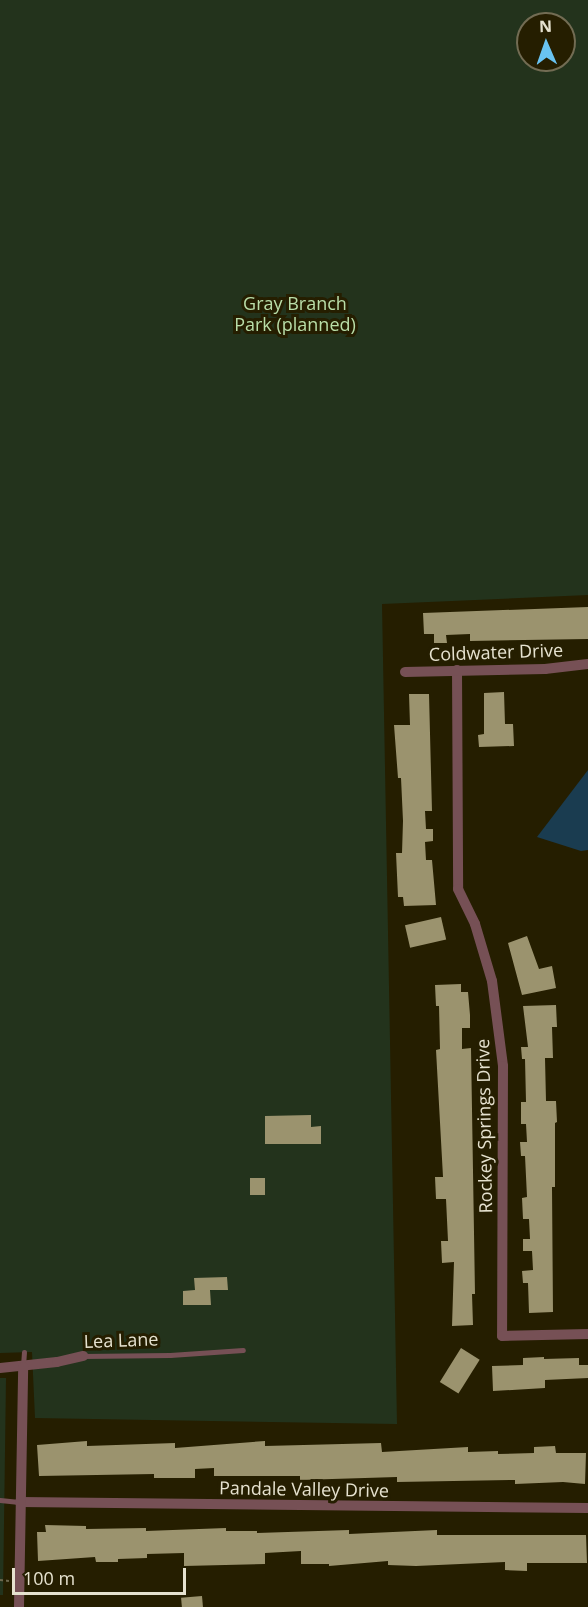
<!DOCTYPE html>
<style>
body{margin:0}
#map{position:relative;width:588px;height:1607px;overflow:hidden;background:#251e00;font-family:"Open Sans",sans-serif}
div>[style]{position:absolute}
[style*='--x']{left:calc(var(--x)*1px);top:calc(var(--y)*1px);width:calc(var(--w)*1px);rotate:calc(var(--a)*1deg)}
.green>*{inset:0;background:#23331c}
.water>*{inset:0;background:#1a3c50}
.building>*{inset:0;background:#9b936e;transform-origin:0 0}
.path>*{height:2px;margin-top:-1px;transform-origin:0;background:repeating-linear-gradient(90deg,#6e684e 0 3px,transparent 0 6px)}
.service>*{height:5px;margin:-2.5px;padding:0 2.5px;transform-origin:2.5px;border-radius:2.5px;background:#765055}
.minor>*{height:10px;margin:-5px;padding:0 5px;transform-origin:5px;border-radius:5px;background:#765055}
span{translate:-50% -50%;white-space:nowrap;text-align:center;line-height:1.15;-webkit-text-stroke:6px #251e00;paint-order:stroke}
.park-label{font-size:18px;color:#b9dea8}
.street-label{font-size:18px;color:#e6e2cf}
.north{position:absolute;left:516px;top:12px;width:60px;height:60px;box-sizing:border-box;background:#251e00;border:2px solid #726c53;border-radius:50%;rotate:358deg;font-size:16px;font-weight:700;line-height:24px;text-align:center;color:#e6e2cf}
.north::after{content:'';display:block;margin:auto;width:21px;height:27px;background:#69c3f1;clip-path:polygon(50% 0,100% 100%,50% 72%,0 100%)}
.scale{position:absolute;left:12px;top:1568px;width:174px;height:27px;box-sizing:border-box;border:3px solid #e6e2cf;border-top:0;padding-left:8px;font-size:18px;line-height:21px;white-space:nowrap;color:#e6e2cf;-webkit-text-stroke:4px #251e00;paint-order:stroke}
</style>
<div id="map">
<div class="green">
<i style="clip-path:polygon(evenodd,0 0,588px 0,588px 595px,382px 604px,397px 1424px,35px 1418px,32px 1352px,0 1353px,0 0,528px 24px,564px 24px,564px 60px,528px 60px,528px 24px)"></i>
<i style="clip-path:polygon(0 1378px,6px 1378px,3px 1595px,0 1595px)"></i>
</div>
<div class="water">
<i style="clip-path:polygon(588px 770px,588px 850px,581px 851px,537px 837px)"></i>
</div>
<div class="building">
<i style="clip-path:polygon(588px 607px,588px 639px,470px 641px,470px 634px,446px 635px,447px 643px,434px 643px,434px 634px,424px 634px,423px 613px)"></i>
<i style="clip-path:polygon(504px 692px,505px 724px,513px 724px,514px 746px,479px 747px,478px 735px,484px 734px,484px 693px)"></i>
<i style="clip-path:polygon(409px 694px,429px 694px,432px 811px,425px 811px,426px 829px,433px 829px,433px 841px,425px 842px,426px 860px,432px 860px,436px 905px,404px 906px,403px 897px,398px 897px,396px 853px,402px 853px,403px 821px,401px 778px,398px 778px,394px 725px,410px 725px)"></i>
<i style="left:441px;top:917px;width:23px;height:37px;rotate:77deg"></i>
<i style="clip-path:polygon(527px 936px,539px 969px,552px 966px,556px 988px,522px 995px,508px 943px)"></i>
<i style="clip-path:polygon(461px 984px,461px 992px,468px 992px,470px 1015px,470px 1028px,462px 1028px,462px 1049px,471px 1048px,475px 1294px,472px 1294px,473px 1325px,452px 1326px,454px 1262px,442px 1263px,441px 1241px,448px 1241px,446px 1199px,436px 1199px,435px 1177px,443px 1177px,436px 1050px,440px 1049px,439px 1006px,436px 1006px,435px 985px)"></i>
<i style="clip-path:polygon(556px 1005px,557px 1027px,552px 1027px,553px 1058px,545px 1058px,546px 1101px,556px 1101px,557px 1122px,555px 1123px,555px 1187px,552px 1187px,553px 1312px,529px 1313px,528px 1283px,523px 1283px,522px 1271px,533px 1270px,532px 1251px,523px 1251px,523px 1239px,530px 1239px,529px 1219px,523px 1219px,522px 1198px,527px 1197px,525px 1156px,521px 1156px,520px 1142px,527px 1142px,526px 1124px,521px 1124px,521px 1102px,526px 1102px,525px 1059px,522px 1059px,521px 1047px,528px 1047px,523px 1006px)"></i>
<i style="clip-path:polygon(311px 1115px,311px 1127px,321px 1126px,321px 1144px,265px 1144px,265px 1116px)"></i>
<i style="left:250px;top:1178px;width:15px;height:17px"></i>
<i style="clip-path:polygon(227px 1277px,228px 1290px,210px 1290px,211px 1305px,183px 1305px,183px 1291px,195px 1290px,194px 1278px)"></i>
<i style="left:461px;top:1348px;width:22px;height:40px;rotate:32deg"></i>
<i style="clip-path:polygon(544px 1357px,544px 1359px,579px 1358px,579px 1365px,588px 1365px,588px 1378px,545px 1380px,545px 1388px,493px 1391px,492px 1366px,523px 1365px,523px 1358px)"></i>
<i style="clip-path:polygon(87px 1441px,87px 1446px,175px 1443px,175px 1448px,265px 1441px,265px 1446px,381px 1443px,382px 1452px,468px 1447px,468px 1452px,498px 1451px,498px 1454px,534px 1453px,534px 1447px,555px 1446px,556px 1453px,586px 1453px,585px 1484px,563px 1482px,515px 1484px,515px 1480px,397px 1482px,397px 1477px,300px 1480px,300px 1476px,214px 1476px,214px 1468px,195px 1469px,195px 1478px,154px 1478px,154px 1474px,39px 1476px,37px 1445px)"></i>
<i style="clip-path:polygon(45px 1525px,86px 1526px,86px 1529px,146px 1528px,146px 1531px,226px 1528px,226px 1531px,257px 1531px,257px 1533px,349px 1530px,349px 1534px,437px 1530px,437px 1535px,586px 1535px,587px 1563px,527px 1563px,527px 1571px,505px 1570px,505px 1562px,416px 1566px,388px 1565px,388px 1561px,329px 1566px,329px 1564px,301px 1564px,301px 1551px,265px 1553px,265px 1564px,184px 1566px,184px 1553px,147px 1554px,147px 1558px,118px 1559px,118px 1562px,96px 1562px,95px 1557px,38px 1561px,37px 1532px,46px 1532px)"></i>
<i style="left:202px;top:1596px;width:11px;height:21px;rotate:85deg"></i>
</div>
<div class="path">
<i style="--x:0;--y:1580;--w:9;--a:6"></i>
</div>
<div class="service">
<i style="--x:83;--y:1356;--w:87;--a:-0.7"></i>
<i style="--x:170;--y:1355;--w:73;--a:-3.9"></i>
<i style="--x:23;--y:1366;--w:14;--a:-86"></i>
<i style="--x:0;--y:1500;--w:19;--a:6"></i>
</div>
<div class="minor">
<i style="--x:457;--y:670;--w:219;--a:89.7"></i>
<i style="--x:458;--y:889;--w:39;--a:64"></i>
<i style="--x:475;--y:924;--w:59;--a:73.4"></i>
<i style="--x:492;--y:981;--w:86;--a:82.6"></i>
<i style="--x:503;--y:1066;--w:270;--a:90.2"></i>
<i style="--x:502;--y:1336;--w:86;--a:-1.3"></i>
<i style="--x:405;--y:672;--w:140;--a:-1.2"></i>
<i style="--x:545;--y:669;--w:43;--a:-6.6"></i>
<i style="--x:0;--y:1368;--w:57;--a:-6"></i>
<i style="--x:57;--y:1362;--w:27;--a:-13"></i>
<i style="--x:20;--y:1502;--w:568;--a:0.61"></i>
<i style="--x:19;--y:1607;--w:240;--a:-89"></i>
</div>
<div class="park-label">
<span style="left:295px;top:314px">Gray Branch<br>Park (planned)</span>
</div>
<div class="street-label">
<span style="left:496px;top:652px;rotate:-2deg">Coldwater Drive</span>
<span style="left:484px;top:1126px;rotate:-91deg">Rockey Springs Drive</span>
<span style="left:121px;top:1340px;rotate:-2deg">Lea Lane</span>
<span style="left:304px;top:1489px;rotate:1deg">Pandale Valley Drive</span>
</div>
<div class="north">N</div>
<div class="scale">100 m</div>
</div>
